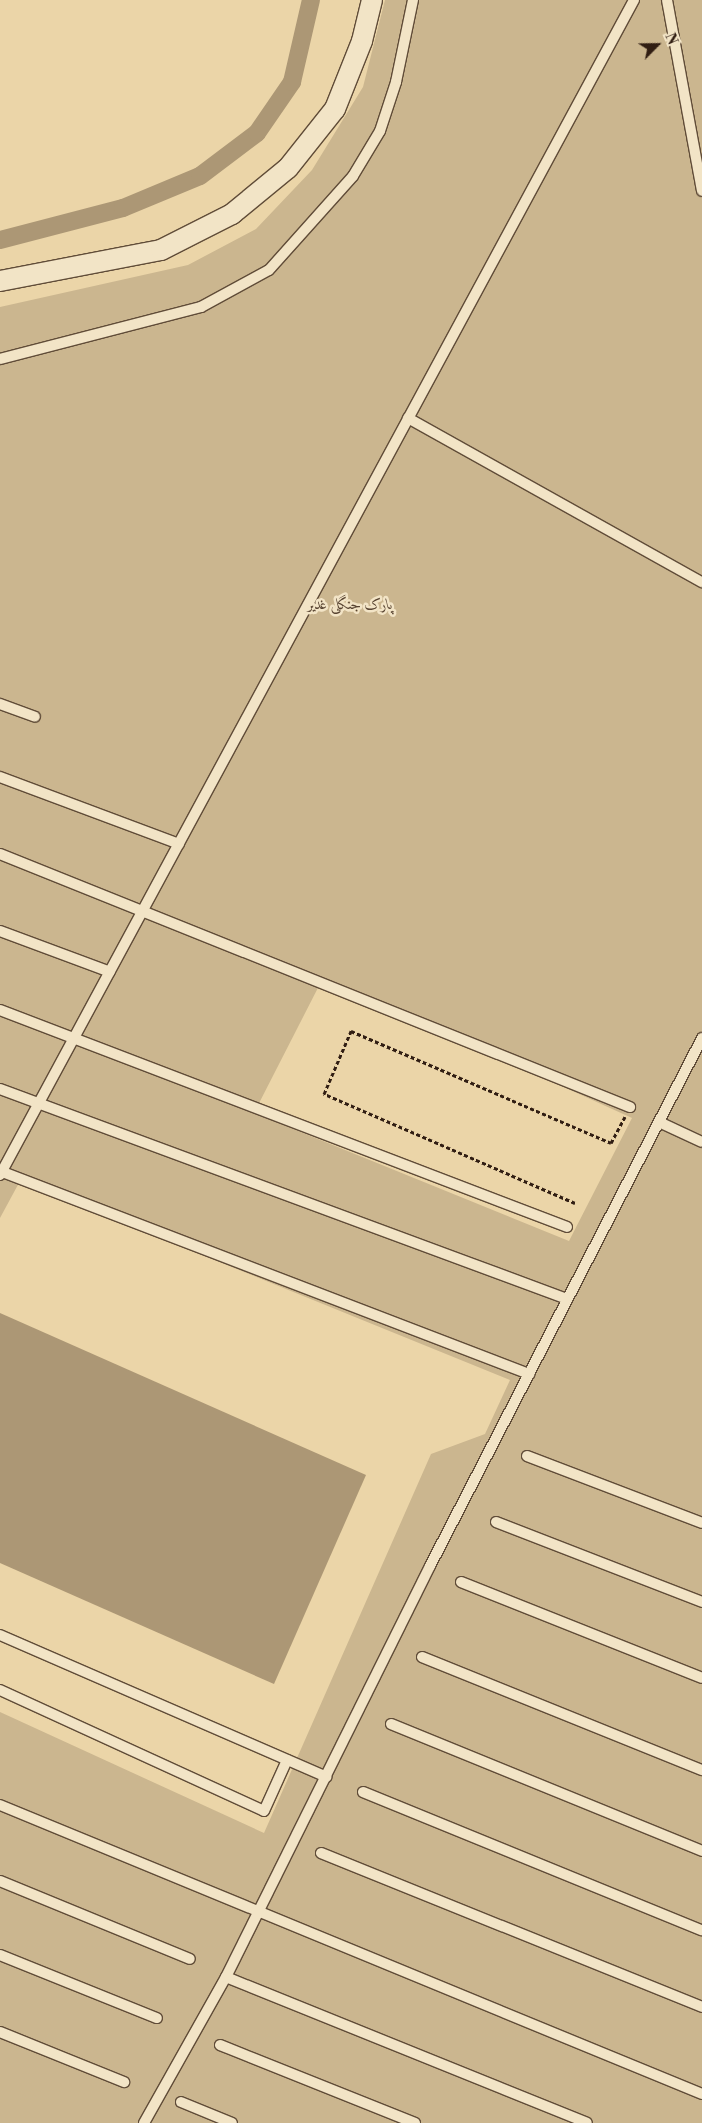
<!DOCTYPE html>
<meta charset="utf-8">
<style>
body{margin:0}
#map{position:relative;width:702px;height:2123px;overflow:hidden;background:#ebd5a8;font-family:"Libre Bodoni",Amiri,serif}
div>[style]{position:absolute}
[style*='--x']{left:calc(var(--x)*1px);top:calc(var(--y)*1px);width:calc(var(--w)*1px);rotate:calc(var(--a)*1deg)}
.green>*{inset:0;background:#cbb68f}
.water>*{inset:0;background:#ac9775}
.canal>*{height:18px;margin:-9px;padding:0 9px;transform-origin:9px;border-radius:9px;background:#ac9775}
.path>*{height:3px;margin-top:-1.5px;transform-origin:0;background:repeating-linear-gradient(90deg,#311e13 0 4px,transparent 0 6.5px)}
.roads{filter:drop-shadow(1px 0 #604c38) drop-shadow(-1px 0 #604c38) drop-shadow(0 1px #604c38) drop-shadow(0 -1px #604c38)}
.lane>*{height:10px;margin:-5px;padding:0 5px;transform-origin:5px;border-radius:5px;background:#f2e4c6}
.street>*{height:20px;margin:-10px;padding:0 10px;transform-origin:10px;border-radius:10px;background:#f2e4c6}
span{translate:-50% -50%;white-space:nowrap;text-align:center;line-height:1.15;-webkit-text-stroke:5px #f2e4c6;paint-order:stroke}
.park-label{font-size:15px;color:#584432;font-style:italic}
.north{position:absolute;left:632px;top:20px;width:50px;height:50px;-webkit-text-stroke:4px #f2e4c6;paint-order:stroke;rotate:67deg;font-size:14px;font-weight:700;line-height:20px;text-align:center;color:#311e13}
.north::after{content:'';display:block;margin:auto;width:18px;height:22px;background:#311e13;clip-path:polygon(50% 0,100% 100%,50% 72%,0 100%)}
</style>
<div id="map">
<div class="green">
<i style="clip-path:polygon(evenodd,385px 0,702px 0,702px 2123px,0 2123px,0 1712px,264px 1833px,431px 1454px,485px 1434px,510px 1380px,20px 1181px,0 1218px,0 307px,188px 265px,256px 229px,312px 170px,363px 87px,385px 0,323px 978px,632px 1118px,569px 1241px,254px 1113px,323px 978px)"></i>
</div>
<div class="water">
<i style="clip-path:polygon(0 1313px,366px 1475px,274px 1684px,0 1563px)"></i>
</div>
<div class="canal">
<i style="--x:0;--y:240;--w:127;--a:-14.6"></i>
<i style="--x:123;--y:208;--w:83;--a:-22.6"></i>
<i style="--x:200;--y:176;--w:71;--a:-37"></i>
<i style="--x:257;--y:133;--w:62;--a:-55.5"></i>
<i style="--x:292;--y:82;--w:84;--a:-77"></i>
</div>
<div class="path">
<i style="--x:575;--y:1203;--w:274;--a:-156.5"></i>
<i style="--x:324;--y:1094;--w:69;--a:-66.8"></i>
<i style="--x:351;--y:1031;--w:283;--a:23.3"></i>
<i style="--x:611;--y:1143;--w:30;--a:-62"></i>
</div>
<div class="roads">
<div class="lane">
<i style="--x:667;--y:0;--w:194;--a:79.6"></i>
<i style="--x:0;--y:359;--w:208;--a:-14.5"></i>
<i style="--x:201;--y:307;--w:77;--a:-28.6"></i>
<i style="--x:269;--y:270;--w:126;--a:-48.2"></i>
<i style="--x:353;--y:176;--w:52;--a:-59"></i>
<i style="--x:380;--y:131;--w:52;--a:-71.9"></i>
<i style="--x:396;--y:82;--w:84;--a:-78.3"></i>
<i style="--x:408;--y:418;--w:337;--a:29.2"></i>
<i style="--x:0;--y:704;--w:37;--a:20"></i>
<i style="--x:0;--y:777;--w:191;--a:20.5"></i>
<i style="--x:0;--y:854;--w:679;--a:21.88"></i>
<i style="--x:0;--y:931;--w:117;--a:20.4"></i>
<i style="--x:0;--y:1010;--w:607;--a:20.94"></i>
<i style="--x:0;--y:1089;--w:605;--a:20.32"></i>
<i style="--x:659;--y:1122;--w:47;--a:24.9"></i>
<i style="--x:0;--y:1171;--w:567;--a:20.99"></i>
<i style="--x:0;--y:1175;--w:1335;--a:-61.65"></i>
<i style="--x:527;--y:1456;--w:187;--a:20.9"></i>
<i style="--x:496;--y:1522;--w:221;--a:21.2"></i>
<i style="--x:461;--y:1582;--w:259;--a:21.7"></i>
<i style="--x:0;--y:1635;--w:356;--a:23.5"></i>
<i style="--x:422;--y:1657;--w:302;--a:22"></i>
<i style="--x:0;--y:1690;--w:290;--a:24.6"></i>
<i style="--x:264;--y:1811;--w:56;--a:-65.7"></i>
<i style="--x:391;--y:1724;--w:336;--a:22.2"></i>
<i style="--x:363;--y:1792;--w:366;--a:22.2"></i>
<i style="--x:0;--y:1805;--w:759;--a:22.38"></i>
<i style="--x:321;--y:1853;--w:411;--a:22"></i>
<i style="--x:0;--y:1881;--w:205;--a:22.3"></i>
<i style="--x:0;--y:1955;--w:169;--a:21.9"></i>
<i style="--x:226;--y:1977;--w:389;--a:22"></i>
<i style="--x:0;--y:2032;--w:134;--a:22"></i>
<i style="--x:220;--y:2045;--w:210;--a:21.8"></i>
<i style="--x:181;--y:2102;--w:55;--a:22.4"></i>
<i style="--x:144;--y:2123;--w:167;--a:-60.7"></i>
<i style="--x:226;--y:1977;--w:459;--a:-63.6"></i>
<i style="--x:430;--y:1566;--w:594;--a:-62.74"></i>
</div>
<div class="street">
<i style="--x:0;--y:281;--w:164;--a:-10.9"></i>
<i style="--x:161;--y:250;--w:80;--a:-26.9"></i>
<i style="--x:232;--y:214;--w:72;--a:-39.4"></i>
<i style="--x:288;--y:168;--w:75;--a:-51.5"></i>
<i style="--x:335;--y:109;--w:73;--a:-68.3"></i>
<i style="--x:362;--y:41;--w:42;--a:-76.3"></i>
</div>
</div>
<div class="park-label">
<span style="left:350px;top:605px">پارک جنگلی غدیر</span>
</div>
<div class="north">N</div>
</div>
